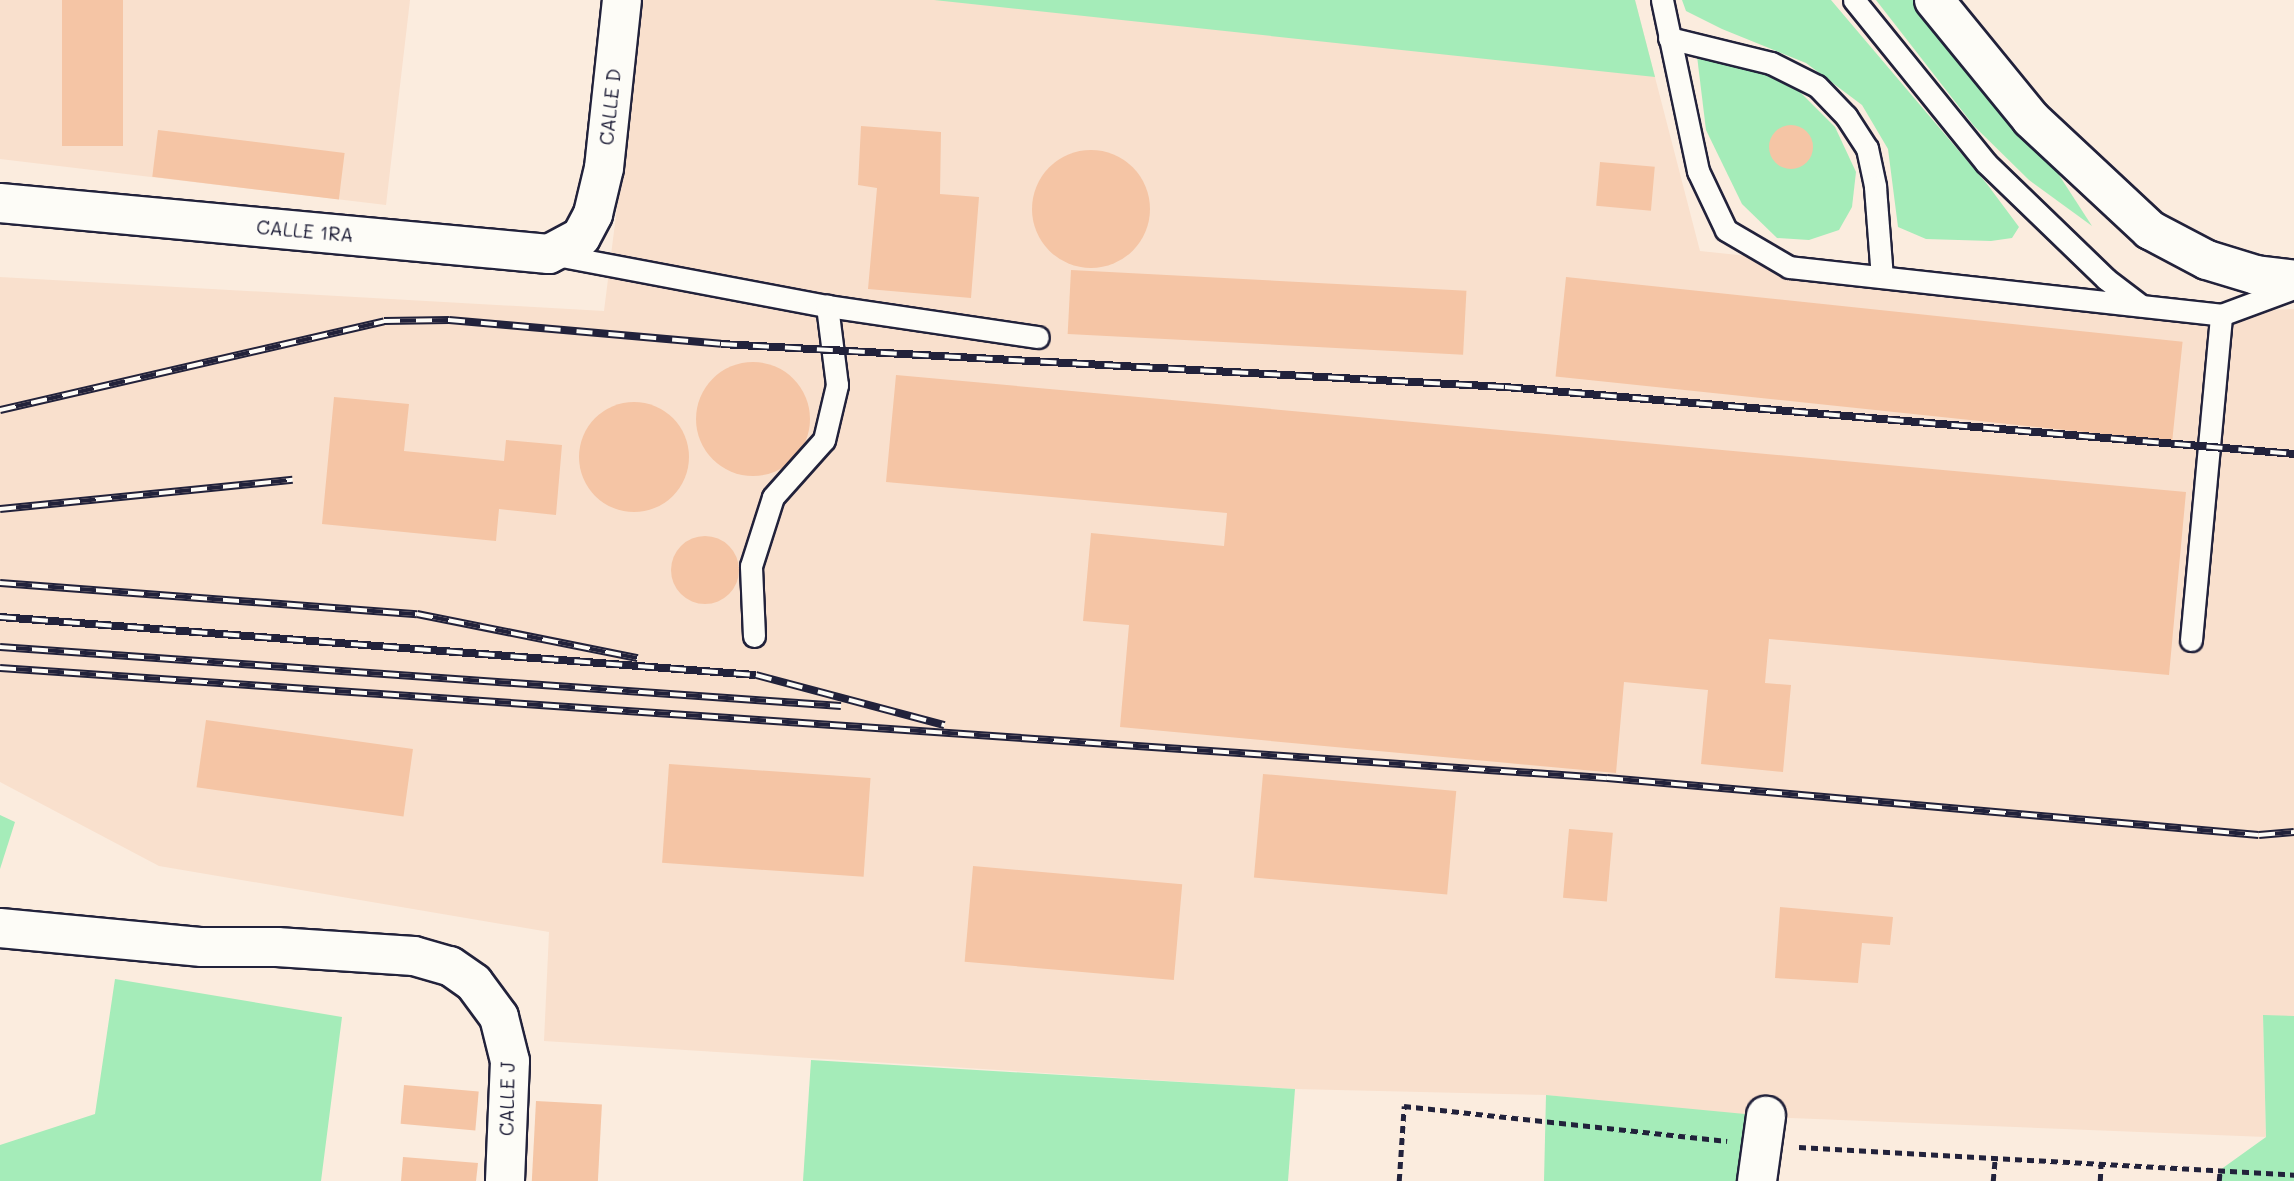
<!DOCTYPE html>
<style>
body{margin:0}
#map{position:relative;width:2294px;height:1181px;overflow:hidden;background:#fbecde;font-family:Mali,sans-serif}
div>[style]{position:absolute}
[style*='--x']{left:calc(var(--x)*1px);top:calc(var(--y)*1px);width:calc(var(--w)*1px);rotate:calc(var(--a)*1deg)}
.built>*{inset:0;background:#f9e0cd}
.green>*{inset:0;background:#a5ecb9}
.building>*{inset:0;background:#f5c5a5;transform-origin:0 0}
.round{border-radius:50%}
.path>*{height:4.5px;margin-top:-2.25px;transform-origin:0;background:repeating-linear-gradient(90deg,#22223b 0 7px,transparent 0 12px)}
.roads{filter:drop-shadow(2px 0 #22223b) drop-shadow(-2px 0 #22223b) drop-shadow(0 2px #22223b) drop-shadow(0 -2px #22223b)}
.service>*{height:21px;margin:-10.5px;padding:0 10.5px;transform-origin:10.5px;border-radius:10.5px;background:#fdfcf7}
.minor>*{height:38px;margin:-19px;padding:0 19px;transform-origin:19px;border-radius:19px;background:#fdfcf7}
.tertiary>*{height:38px;margin:-19px;padding:0 19px;transform-origin:19px;border-radius:19px;background:#fdfcf7}
.rail>*{height:8px;margin-top:-4px;transform-origin:0;background:repeating-linear-gradient(90deg,#fdfcf7 0 16px,#22223b 0 32px);box-sizing:border-box;border-block:2px solid #22223b}
span{translate:-50% -50%;white-space:nowrap;text-align:center;line-height:1.15;-webkit-text-stroke:5px #fdfcf7;paint-order:stroke}
.street-label{font-size:19px;color:#22223b}
</style>
<div id="map">
<div class="built">
<i style="clip-path:polygon(0 0,410px 0,386px 205px,0 159px)"></i>
<i style="clip-path:polygon(643px 0,1635px 0,1700px 251px,2263px 310px,2294px 309px,2294px 1017px,2263px 1016px,2266px 1137px,1740px 1116px,1546px 1095px,1295px 1089px,544px 1041px,549px 932px,159px 866px,0 782px,0 277px,604px 311px)"></i>
</div>
<div class="green">
<i style="clip-path:polygon(934px 0,1635px 0,1655px 77px)"></i>
<i style="clip-path:polygon(1682px 0,1831px 0,1987px 184px,2019px 227px,2012px 238px,1991px 241px,1926px 239px,1898px 227px,1888px 149px,1862px 105px,1806px 63px,1722px 29px,1686px 11px)"></i>
<i style="clip-path:polygon(1876px 0,1916px 0,2048px 158px,2092px 226px,2029px 180px,1974px 126px)"></i>
<i style="clip-path:polygon(1697px 56px,1750px 68px,1795px 87px,1835px 127px,1856px 172px,1852px 207px,1839px 230px,1809px 240px,1777px 238px,1742px 204px,1706px 130px)"></i>
<i style="clip-path:polygon(0 815px,15px 822px,0 869px)"></i>
<i style="clip-path:polygon(115px 979px,342px 1017px,321px 1181px,0 1181px,0 1145px,95px 1114px)"></i>
<i style="clip-path:polygon(2263px 1015px,2294px 1016px,2294px 1181px,2219px 1181px,2220px 1170px,2266px 1137px)"></i>
<i style="clip-path:polygon(811px 1060px,1295px 1089px,1288px 1181px,803px 1181px)"></i>
<i style="clip-path:polygon(1546px 1095px,1766px 1116px,1758px 1181px,1544px 1181px)"></i>
</div>
<div class="building">
<i style="left:62px;top:0;width:61px;height:146px"></i>
<i class="round" style="left:1769px;top:125px;width:44px;height:44px"></i>
<i style="clip-path:polygon(861px 126px,941px 132px,940px 194px,979px 197px,971px 298px,868px 289px,877px 188px,858px 185px)"></i>
<i style="left:158px;top:130px;width:188px;height:47px;rotate:7deg"></i>
<i class="round" style="left:1032px;top:150px;width:118px;height:118px"></i>
<i style="left:1600px;top:162px;width:55px;height:44px;rotate:5deg"></i>
<i style="left:1071px;top:270px;width:396px;height:64px;rotate:3deg"></i>
<i style="left:1566px;top:277px;width:620px;height:100px;rotate:6deg"></i>
<i class="round" style="left:696px;top:362px;width:114px;height:114px"></i>
<i style="clip-path:polygon(896px 375px,2186px 492px,2169px 675px,1769px 639px,1765px 683px,1791px 685px,1783px 772px,1701px 764px,1708px 690px,1624px 682px,1616px 773px,1120px 727px,1129px 625px,1083px 621px,1091px 533px,1224px 546px,1227px 513px,886px 482px)"></i>
<i style="clip-path:polygon(334px 397px,409px 404px,404px 451px,504px 461px,506px 440px,562px 445px,556px 515px,499px 509px,496px 541px,322px 524px)"></i>
<i class="round" style="left:579px;top:402px;width:110px;height:110px"></i>
<i class="round" style="left:671px;top:536px;width:68px;height:68px"></i>
<i style="left:206px;top:720px;width:209px;height:68px;rotate:8deg"></i>
<i style="left:669px;top:764px;width:202px;height:99px;rotate:4deg"></i>
<i style="left:1263px;top:774px;width:194px;height:104px;rotate:5deg"></i>
<i style="left:1569px;top:829px;width:44px;height:69px;rotate:5deg"></i>
<i style="left:973px;top:866px;width:210px;height:96px;rotate:5deg"></i>
<i style="clip-path:polygon(1780px 907px,1893px 917px,1890px 945px,1862px 943px,1858px 983px,1775px 978px)"></i>
<i style="left:404px;top:1085px;width:75px;height:39px;rotate:5deg"></i>
<i style="left:536px;top:1101px;width:66px;height:80px;rotate:3deg"></i>
<i style="clip-path:polygon(403px 1157px,478px 1163px,476px 1181px,401px 1181px)"></i>
</div>
<div class="path">
<i style="--x:1799;--y:1147;--w:496;--a:3.2"></i>
<i style="--x:1399;--y:1181;--w:75;--a:-86.2"></i>
<i style="--x:1404;--y:1106;--w:325;--a:6.2"></i>
<i style="--x:1993;--y:1181;--w:22;--a:-85"></i>
<i style="--x:2100;--y:1181;--w:18;--a:-87"></i>
<i style="--x:2219;--y:1181;--w:11;--a:-85"></i>
</div>
<div class="roads">
<div class="service">
<i style="--x:1662;--y:0;--w:175;--a:78.1"></i>
<i style="--x:1698;--y:171;--w:65;--a:64.6"></i>
<i style="--x:1726;--y:230;--w:73;--a:30.4"></i>
<i style="--x:1789;--y:267;--w:435;--a:6.3"></i>
<i style="--x:1854;--y:0;--w:210;--a:51"></i>
<i style="--x:1986;--y:163;--w:167;--a:44"></i>
<i style="--x:2106;--y:279;--w:43;--a:37.4"></i>
<i style="--x:1669;--y:38;--w:105;--a:13.8"></i>
<i style="--x:1771;--y:63;--w:51;--a:26.6"></i>
<i style="--x:1817;--y:86;--w:42;--a:46"></i>
<i style="--x:1846;--y:116;--w:38;--a:57"></i>
<i style="--x:1867;--y:148;--w:40;--a:78"></i>
<i style="--x:1875;--y:187;--w:90;--a:85.6"></i>
<i style="--x:551;--y:254;--w:281;--a:10.7"></i>
<i style="--x:827;--y:306;--w:213;--a:8.4"></i>
<i style="--x:754;--y:636;--w:70;--a:-92.5"></i>
<i style="--x:751;--y:566;--w:72;--a:-72.3"></i>
<i style="--x:773;--y:497;--w:76;--a:-48.2"></i>
<i style="--x:824;--y:440;--w:57;--a:-76.7"></i>
<i style="--x:837;--y:385;--w:80;--a:-97.2"></i>
<i style="--x:2191;--y:640;--w:326;--a:-84.7"></i>
<i style="--x:2221;--y:315;--w:78;--a:-20.3"></i>
</div>
<div class="minor">
<i style="--x:0;--y:203;--w:551;--a:5.31"></i>
<i style="--x:549;--y:254;--w:36;--a:-28"></i>
<i style="--x:581;--y:237;--w:26;--a:-62"></i>
<i style="--x:593;--y:214;--w:47;--a:-76.6"></i>
<i style="--x:604;--y:168;--w:169;--a:-83.9"></i>
<i style="--x:0;--y:928;--w:203;--a:5.4"></i>
<i style="--x:202;--y:947;--w:75;--a:0"></i>
<i style="--x:277;--y:947;--w:137;--a:3.8"></i>
<i style="--x:414;--y:956;--w:37;--a:16"></i>
<i style="--x:450;--y:966;--w:29;--a:35"></i>
<i style="--x:474;--y:983;--w:42;--a:53.7"></i>
<i style="--x:499;--y:1017;--w:45;--a:76"></i>
<i style="--x:510;--y:1061;--w:120;--a:92.4"></i>
</div>
<div class="tertiary">
<i style="--x:1934;--y:0;--w:154;--a:50.8"></i>
<i style="--x:2031;--y:119;--w:163;--a:43"></i>
<i style="--x:2150;--y:230;--w:64;--a:27.8"></i>
<i style="--x:2207;--y:260;--w:51;--a:17"></i>
<i style="--x:2256;--y:275;--w:38;--a:7"></i>
<i style="--x:1757;--y:1181;--w:66;--a:-82.1"></i>
</div>
</div>
<div class="rail">
<i style="--x:0;--y:410;--w:394;--a:-13"></i>
<i style="--x:384;--y:321;--w:65;--a:-0.9"></i>
<i style="--x:449;--y:320;--w:273;--a:5"></i>
<i style="--x:721;--y:344;--w:785;--a:3.14"></i>
<i style="--x:1505;--y:387;--w:792;--a:4.85"></i>
<i style="--x:0;--y:509;--w:294;--a:-5.7"></i>
<i style="--x:0;--y:583;--w:418;--a:4.3"></i>
<i style="--x:417;--y:614;--w:225;--a:11.3"></i>
<i style="--x:0;--y:617;--w:758;--a:4.39"></i>
<i style="--x:756;--y:675;--w:195;--a:14.9"></i>
<i style="--x:0;--y:647;--w:843;--a:4.01"></i>
<i style="--x:0;--y:668;--w:1611;--a:3.92"></i>
<i style="--x:1607;--y:778;--w:654;--a:5"></i>
<i style="--x:2259;--y:835;--w:35;--a:-5"></i>
</div>
<div class="street-label">
<span style="left:610px;top:107px;rotate:-84deg">CALLE D</span>
<span style="left:305px;top:231px;rotate:5deg">CALLE 1RA</span>
<span style="left:507px;top:1099px;rotate:-89deg">CALLE J</span>
</div>
</div>
